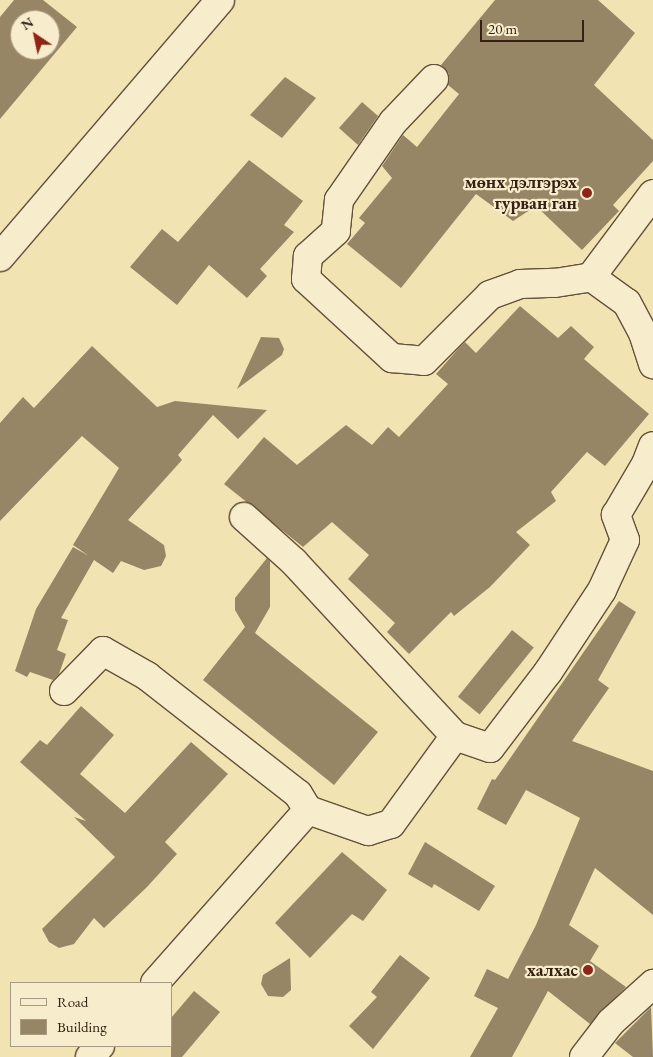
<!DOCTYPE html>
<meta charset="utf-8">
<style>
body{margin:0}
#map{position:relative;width:653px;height:1057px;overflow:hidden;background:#f2e4b2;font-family:"EB Garamond",serif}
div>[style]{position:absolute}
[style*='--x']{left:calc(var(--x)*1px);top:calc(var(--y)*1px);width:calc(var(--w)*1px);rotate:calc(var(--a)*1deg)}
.building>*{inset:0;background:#978666;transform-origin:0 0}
.roads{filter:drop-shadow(1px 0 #64513b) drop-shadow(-1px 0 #64513b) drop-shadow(0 1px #64513b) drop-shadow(0 -1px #64513b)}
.street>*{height:28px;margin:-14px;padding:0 14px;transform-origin:14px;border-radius:14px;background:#f7edcd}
.dots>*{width:14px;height:14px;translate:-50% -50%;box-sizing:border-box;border:2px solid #f7edcd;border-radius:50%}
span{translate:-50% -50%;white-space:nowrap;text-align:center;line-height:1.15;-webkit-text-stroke:4.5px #f7edcd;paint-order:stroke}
.poi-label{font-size:18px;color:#352013;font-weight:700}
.right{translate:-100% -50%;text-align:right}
.legend{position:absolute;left:10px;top:982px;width:162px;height:65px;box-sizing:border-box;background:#f7edcd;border:1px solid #a99b83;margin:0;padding:6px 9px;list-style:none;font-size:15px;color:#352013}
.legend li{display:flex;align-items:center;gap:10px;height:25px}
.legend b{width:25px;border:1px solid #a99b83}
.north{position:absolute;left:10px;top:10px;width:50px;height:50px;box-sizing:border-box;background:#f7edcd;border:1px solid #a99b83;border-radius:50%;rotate:326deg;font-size:14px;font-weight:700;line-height:20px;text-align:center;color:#352013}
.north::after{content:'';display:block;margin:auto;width:18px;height:22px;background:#8f2418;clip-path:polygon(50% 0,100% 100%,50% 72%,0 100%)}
.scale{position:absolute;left:480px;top:20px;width:104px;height:22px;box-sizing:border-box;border:2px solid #352013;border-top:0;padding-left:6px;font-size:15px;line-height:18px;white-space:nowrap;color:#352013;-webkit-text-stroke:4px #f7edcd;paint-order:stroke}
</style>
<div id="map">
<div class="building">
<i style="clip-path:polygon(evenodd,14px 0,43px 0,77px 27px,0 119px,0 17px,14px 0,20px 20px,50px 20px,50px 50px,20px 50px,20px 20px)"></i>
<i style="clip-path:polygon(495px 0,598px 0,635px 33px,594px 85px,653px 140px,653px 161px,613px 205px,619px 211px,582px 250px,536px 206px,513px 221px,476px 194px,401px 288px,347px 244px,365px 223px,359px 218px,392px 178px,382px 166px,403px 135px,417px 147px,459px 94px,448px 85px,449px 74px,441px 65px)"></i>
<i style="clip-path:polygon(285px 77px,316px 98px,282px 138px,250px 115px)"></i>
<i style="clip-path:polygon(362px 102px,378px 116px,358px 145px,339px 128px)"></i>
<i style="clip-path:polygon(249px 160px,303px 201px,284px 225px,294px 232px,260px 269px,267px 276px,247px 298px,209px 265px,177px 305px,130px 267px,162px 229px,178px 242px)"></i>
<i style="clip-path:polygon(520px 306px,558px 338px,571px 326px,594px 347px,584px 359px,649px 414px,605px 466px,587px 452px,551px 492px,556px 501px,516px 532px,530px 545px,490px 587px,454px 616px,451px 612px,409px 654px,387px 632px,395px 623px,348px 579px,369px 555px,332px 522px,303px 547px,224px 484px,264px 437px,297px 465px,346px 425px,372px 445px,388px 427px,399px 437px,448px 384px,436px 374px,459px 348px,465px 342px,476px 353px)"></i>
<i style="clip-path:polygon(261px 337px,279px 338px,284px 349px,282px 355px,237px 389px)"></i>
<i style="clip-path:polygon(92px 346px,157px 407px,175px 401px,267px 410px,238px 439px,213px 415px,178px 455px,182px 460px,128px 520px,164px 545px,166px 556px,161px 566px,144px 570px,121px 561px,113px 573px,94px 560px,61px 618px,68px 620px,57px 650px,66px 654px,59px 674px,53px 680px,30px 672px,27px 677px,15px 671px,36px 609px,73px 547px,89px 556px,73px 545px,119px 468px,82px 436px,0 521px,0 423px,23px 397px,34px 408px)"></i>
<i style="clip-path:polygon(267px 558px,270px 561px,270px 607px,255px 633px,378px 732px,334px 785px,203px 680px,245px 627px,235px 610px,235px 598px)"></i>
<i style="clip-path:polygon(619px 601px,636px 612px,598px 680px,609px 688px,572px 741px,653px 771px,653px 915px,595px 868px,569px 925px,599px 946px,590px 961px,626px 987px,590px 1024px,548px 991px,512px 1057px,470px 1057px,498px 1008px,474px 996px,487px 969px,508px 979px,536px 925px,580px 818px,526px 790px,506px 825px,477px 809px,492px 779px,495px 780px)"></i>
<i style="left:512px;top:630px;width:28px;height:86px;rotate:39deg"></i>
<i style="clip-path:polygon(81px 706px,114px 735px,80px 774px,125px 813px,191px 742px,228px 774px,165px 842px,177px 854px,147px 887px,104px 928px,94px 918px,74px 944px,59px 948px,49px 942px,42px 929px,115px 857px,74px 817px,86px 821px,20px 762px,40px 740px,47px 745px)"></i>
<i style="clip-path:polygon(425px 842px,495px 886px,479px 911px,434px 884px,432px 888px,408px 874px)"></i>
<i style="clip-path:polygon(342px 852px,387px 890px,363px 921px,352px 914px,310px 958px,275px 923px)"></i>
<i style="clip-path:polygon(400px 955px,430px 978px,373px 1049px,349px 1026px,377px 997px,371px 992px)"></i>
<i style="clip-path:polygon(290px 958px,291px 990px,283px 997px,268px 996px,261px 984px,263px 975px)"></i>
<i style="clip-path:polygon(194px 991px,220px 1012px,182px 1057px,171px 1057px,171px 1018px)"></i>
<i style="clip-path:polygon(651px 1007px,653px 1057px,633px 1057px,615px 1043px)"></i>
</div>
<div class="roads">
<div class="street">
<i style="--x:434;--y:79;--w:59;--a:133.6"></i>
<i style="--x:393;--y:122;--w:95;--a:124.7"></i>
<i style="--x:339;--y:200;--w:31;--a:96"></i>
<i style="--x:336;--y:231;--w:38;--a:138"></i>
<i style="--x:308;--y:256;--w:23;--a:95"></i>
<i style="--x:306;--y:279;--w:117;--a:42.6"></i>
<i style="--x:392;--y:358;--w:32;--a:5"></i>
<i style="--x:424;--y:361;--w:93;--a:-45"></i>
<i style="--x:490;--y:295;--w:32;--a:-20"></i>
<i style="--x:520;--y:284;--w:35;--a:-2"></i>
<i style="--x:555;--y:283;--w:36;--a:-9"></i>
<i style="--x:653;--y:194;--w:104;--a:126.8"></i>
<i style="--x:591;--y:277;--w:44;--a:35.8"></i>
<i style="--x:627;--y:303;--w:34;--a:62"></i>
<i style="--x:643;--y:333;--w:33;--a:72"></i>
<i style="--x:0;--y:257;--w:338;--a:-49.4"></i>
<i style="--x:244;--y:517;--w:67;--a:42"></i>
<i style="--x:294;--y:562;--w:237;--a:47.2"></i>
<i style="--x:64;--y:691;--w:56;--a:-45.7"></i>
<i style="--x:103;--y:651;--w:51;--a:29.6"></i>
<i style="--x:147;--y:676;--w:192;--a:38"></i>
<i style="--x:298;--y:794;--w:19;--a:58"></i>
<i style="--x:155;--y:983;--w:231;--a:-48.5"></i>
<i style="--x:308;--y:810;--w:64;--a:19.3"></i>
<i style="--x:368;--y:831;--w:24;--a:-17"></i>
<i style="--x:391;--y:824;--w:109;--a:-54"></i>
<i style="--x:455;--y:736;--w:37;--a:19"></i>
<i style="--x:490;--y:748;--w:96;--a:-52.7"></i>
<i style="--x:548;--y:672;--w:98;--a:-56.6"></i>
<i style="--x:602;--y:590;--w:55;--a:-65.3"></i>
<i style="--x:625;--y:540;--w:27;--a:-110"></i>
<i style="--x:616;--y:515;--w:59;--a:-59.5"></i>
<i style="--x:646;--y:464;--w:19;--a:-69"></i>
<i style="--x:90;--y:1057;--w:15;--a:-48"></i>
<i style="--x:584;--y:1057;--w:44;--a:-52.4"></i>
<i style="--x:611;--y:1022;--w:57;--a:-42.1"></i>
</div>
</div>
<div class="dots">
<i style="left:587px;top:193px;background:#8f2418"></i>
<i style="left:588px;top:970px;background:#8f2418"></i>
</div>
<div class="poi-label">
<span class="right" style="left:577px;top:193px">мөнх дэлгэрэх<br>гурван ган</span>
<span class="right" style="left:578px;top:970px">халхас</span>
</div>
<ul class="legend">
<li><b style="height:6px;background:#f7edcd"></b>Road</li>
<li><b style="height:14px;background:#978666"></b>Building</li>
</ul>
<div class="north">N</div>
<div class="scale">20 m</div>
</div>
